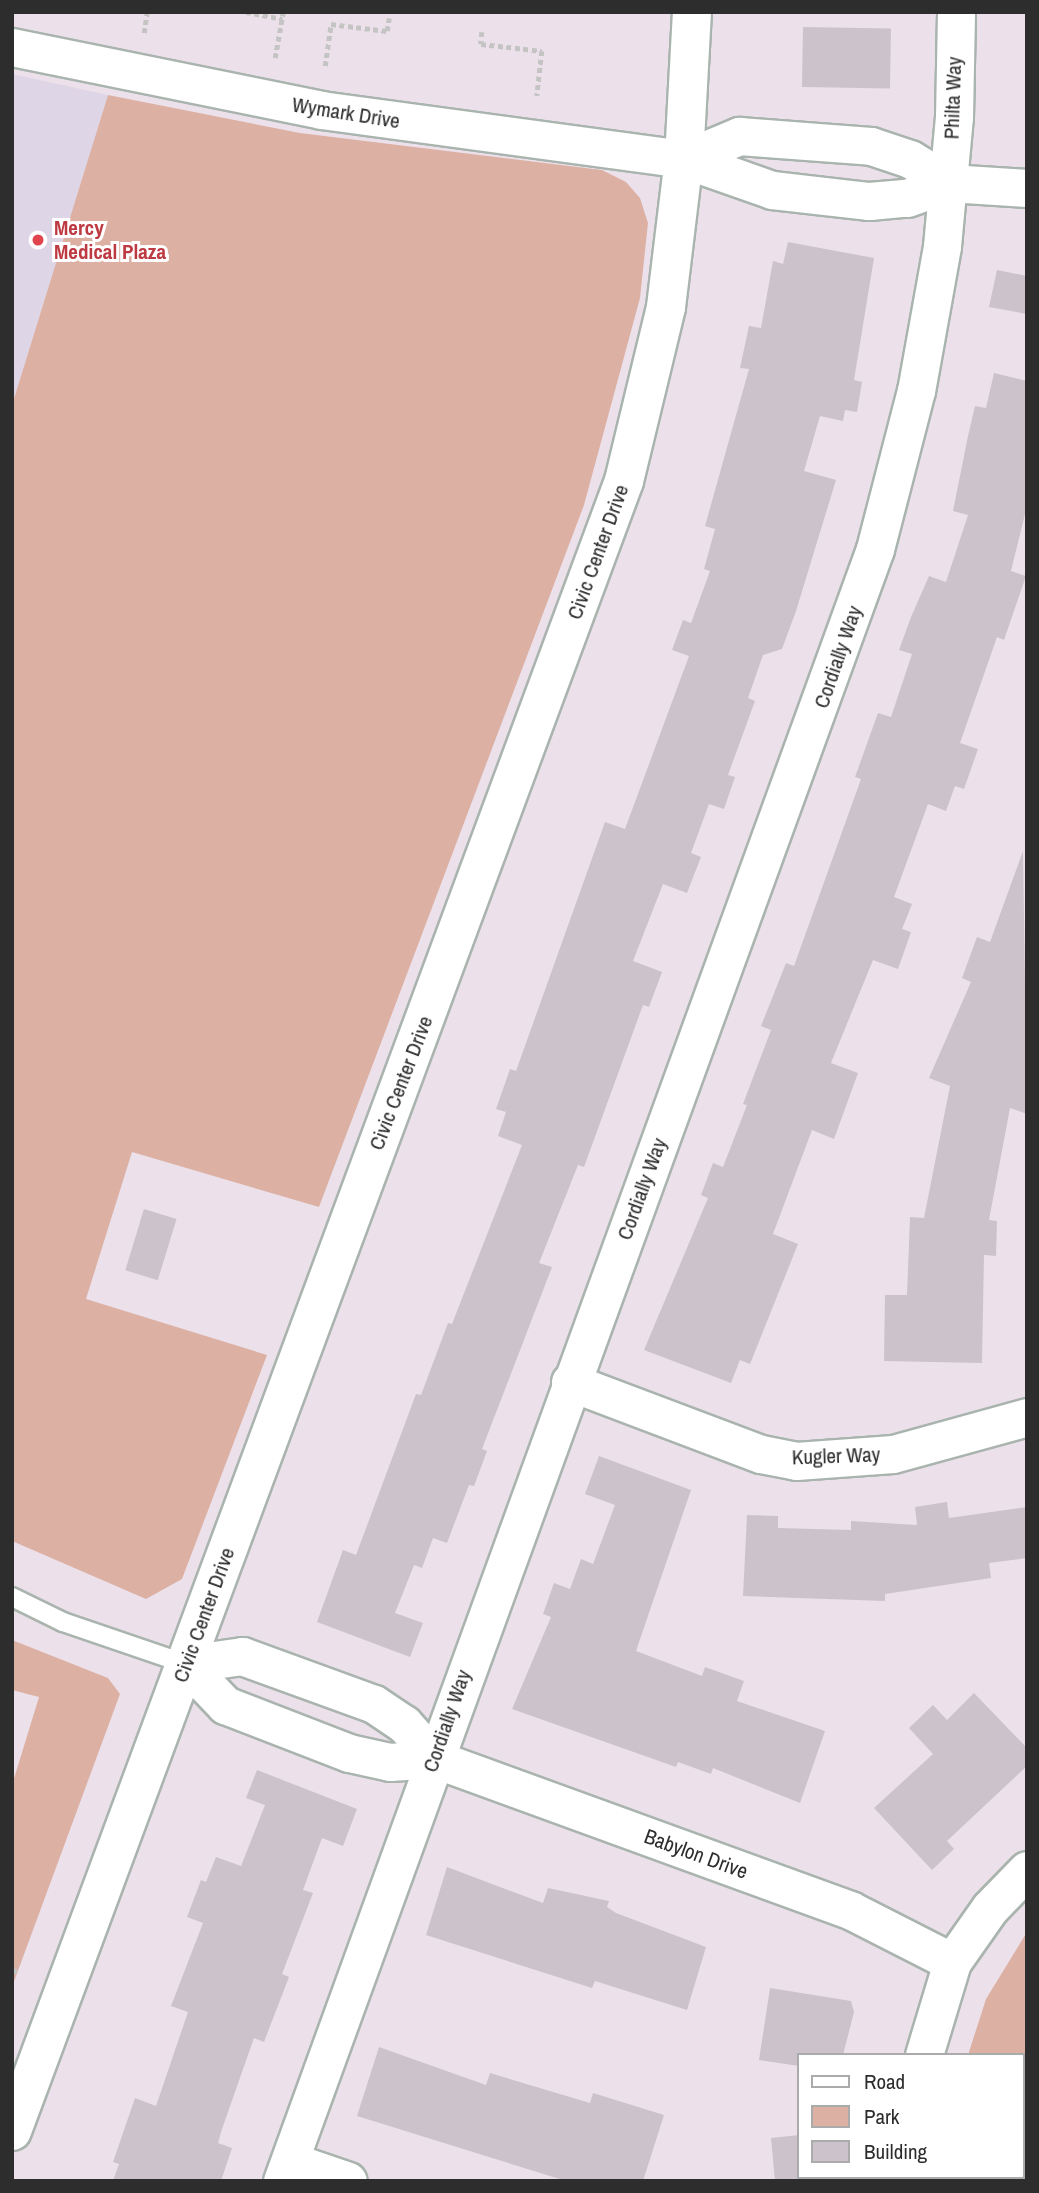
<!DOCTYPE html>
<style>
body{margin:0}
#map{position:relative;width:1039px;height:2193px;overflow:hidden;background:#ece1eb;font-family:"Archivo Narrow",sans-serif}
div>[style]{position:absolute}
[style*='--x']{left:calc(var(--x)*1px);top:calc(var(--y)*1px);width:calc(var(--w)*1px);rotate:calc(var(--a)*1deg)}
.medical>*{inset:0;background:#ded5e6}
.green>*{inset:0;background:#dcb1a4}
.building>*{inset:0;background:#ccc2cb;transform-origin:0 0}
.path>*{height:4.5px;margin-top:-2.25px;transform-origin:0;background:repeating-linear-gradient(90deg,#c4c4c4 0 5px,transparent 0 8.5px)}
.roads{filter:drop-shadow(2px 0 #aab4ae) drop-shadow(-2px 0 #aab4ae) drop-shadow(0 2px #aab4ae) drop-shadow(0 -2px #aab4ae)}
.service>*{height:18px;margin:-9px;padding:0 9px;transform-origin:9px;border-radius:9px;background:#fff}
.minor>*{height:37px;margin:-18.5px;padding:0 18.5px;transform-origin:18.5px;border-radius:18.5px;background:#fff}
.tertiary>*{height:38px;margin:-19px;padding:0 19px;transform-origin:19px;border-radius:19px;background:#fff}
.dots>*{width:19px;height:19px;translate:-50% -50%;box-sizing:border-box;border:4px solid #fff;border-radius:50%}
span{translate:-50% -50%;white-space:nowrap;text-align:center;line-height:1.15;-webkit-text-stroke:6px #fff;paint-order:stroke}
.street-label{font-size:21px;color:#2d2d2d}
.health-label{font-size:21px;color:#be3a42;font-weight:700}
.left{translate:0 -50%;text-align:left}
.frame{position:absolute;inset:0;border:14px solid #2d2d2d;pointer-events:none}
.legend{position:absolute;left:797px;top:2053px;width:228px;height:126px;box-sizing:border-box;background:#fff;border:2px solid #ababab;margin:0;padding:9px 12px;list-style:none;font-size:21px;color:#2d2d2d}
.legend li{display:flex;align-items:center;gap:14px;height:35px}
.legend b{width:35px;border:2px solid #ababab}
</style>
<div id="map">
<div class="medical">
<i style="clip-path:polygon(12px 74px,108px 95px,12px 405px)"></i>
</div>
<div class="green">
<i style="clip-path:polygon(108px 95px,300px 133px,602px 170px,626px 182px,640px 198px,648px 223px,640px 298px,584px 505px,319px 1207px,132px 1152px,86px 1299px,267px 1355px,182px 1579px,146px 1599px,12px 1541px,12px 405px)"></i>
<i style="clip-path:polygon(12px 1640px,108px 1678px,120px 1694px,12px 1987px,12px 1785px,39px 1697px,12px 1690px)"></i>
<i style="clip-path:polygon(1027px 1932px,1027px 2181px,971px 2181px,1023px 2177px,1023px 2055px,968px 2055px,986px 1999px)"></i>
</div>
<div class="building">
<i style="left:803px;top:27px;width:88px;height:60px;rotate:1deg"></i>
<i style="clip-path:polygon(788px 242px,874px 258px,854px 380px,862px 382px,857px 412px,845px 410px,843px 421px,820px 416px,804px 471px,836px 480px,796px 611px,782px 649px,763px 655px,748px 698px,755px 701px,728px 775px,735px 777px,724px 809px,709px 804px,691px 853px,701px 857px,687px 893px,663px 884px,633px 961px,662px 972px,649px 1007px,643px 1005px,584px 1167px,578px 1165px,539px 1263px,552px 1267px,482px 1449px,487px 1451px,474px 1486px,469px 1485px,447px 1543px,433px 1538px,422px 1568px,414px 1565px,395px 1613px,423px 1623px,410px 1657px,317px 1622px,343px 1550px,356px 1555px,416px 1394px,421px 1395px,448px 1323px,452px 1324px,522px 1145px,498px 1136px,506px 1112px,496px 1109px,510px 1069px,516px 1071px,605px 822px,625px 829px,689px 656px,672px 650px,683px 620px,691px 623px,710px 571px,704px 569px,715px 529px,705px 526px,749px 369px,740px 368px,749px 326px,761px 328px,773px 261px,783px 264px)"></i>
<i style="clip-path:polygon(997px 270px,1027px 276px,1027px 314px,989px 307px)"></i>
<i style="clip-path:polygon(994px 373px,1027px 381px,1027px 506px,1011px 571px,1026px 576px,1004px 640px,997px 637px,960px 743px,978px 749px,964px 789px,955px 786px,946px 811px,928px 804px,894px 897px,912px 904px,902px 929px,911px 932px,898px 969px,873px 960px,831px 1063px,858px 1073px,834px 1139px,812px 1130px,773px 1234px,798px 1244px,750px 1364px,740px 1360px,731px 1383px,644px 1350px,708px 1198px,701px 1195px,713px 1163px,723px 1167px,747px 1105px,743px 1104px,771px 1030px,761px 1026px,786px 963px,794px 966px,861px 779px,855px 777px,878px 713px,891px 717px,912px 654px,899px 650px,911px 617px,929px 576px,946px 582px,968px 515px,953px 511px,968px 436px,975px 406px,986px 408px)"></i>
<i style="clip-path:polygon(1023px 851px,1027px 1114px,1010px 1108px,989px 1220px,997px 1221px,996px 1256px,984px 1255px,982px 1363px,884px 1361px,885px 1295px,907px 1295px,910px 1217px,924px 1218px,950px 1086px,929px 1078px,971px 982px,962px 978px,977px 937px,990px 942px)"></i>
<i style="left:144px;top:1209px;width:34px;height:64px;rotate:17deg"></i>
<i style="clip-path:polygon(599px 1456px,691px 1490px,636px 1651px,702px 1676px,705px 1667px,744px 1681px,737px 1701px,825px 1731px,800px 1803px,713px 1768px,711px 1774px,678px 1762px,676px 1767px,512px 1709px,551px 1617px,543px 1614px,554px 1583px,570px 1589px,581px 1559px,593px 1564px,615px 1505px,585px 1494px)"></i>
<i style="clip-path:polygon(947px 1502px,949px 1518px,1027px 1507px,1027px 1558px,989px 1563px,991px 1578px,885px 1594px,885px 1601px,743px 1596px,747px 1515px,778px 1516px,778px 1528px,851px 1530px,851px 1521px,917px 1525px,915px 1507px)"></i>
<i style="clip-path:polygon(974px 1693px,1027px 1748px,1027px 1766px,947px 1841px,954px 1849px,932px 1870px,874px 1808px,933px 1754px,909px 1728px,933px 1705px,947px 1720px)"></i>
<i style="clip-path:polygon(257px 1770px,357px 1809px,343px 1846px,322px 1838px,303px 1890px,313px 1893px,282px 1974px,289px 1977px,264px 2042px,254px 2038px,222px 2129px,218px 2143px,232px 2148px,221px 2181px,113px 2181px,119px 2164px,113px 2162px,135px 2098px,156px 2106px,188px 2012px,171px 2006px,203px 1923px,187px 1917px,201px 1880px,206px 1882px,216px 1857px,241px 1866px,265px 1805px,246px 1798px)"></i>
<i style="clip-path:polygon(447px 1867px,543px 1903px,548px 1888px,609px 1901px,607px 1907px,616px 1913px,706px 1947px,687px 2010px,595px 1981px,592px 1988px,426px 1935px)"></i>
<i style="clip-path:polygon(770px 1988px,851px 2001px,854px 2012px,843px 2055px,799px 2055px,799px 2066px,759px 2060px)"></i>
<i style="clip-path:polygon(379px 2047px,486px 2085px,490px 2073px,590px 2103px,593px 2093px,664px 2115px,643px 2181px,566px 2181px,357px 2116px)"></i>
<i style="clip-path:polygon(799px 2135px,799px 2181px,775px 2181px,771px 2138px)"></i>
</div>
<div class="path">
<i style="--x:246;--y:12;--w:37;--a:11"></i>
<i style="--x:482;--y:32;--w:12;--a:95"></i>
<i style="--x:481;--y:44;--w:61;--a:6.5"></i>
<i style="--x:542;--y:51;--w:45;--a:96.3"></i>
<i style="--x:144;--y:33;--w:21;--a:-82"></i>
<i style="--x:275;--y:58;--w:47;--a:-80.1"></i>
<i style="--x:325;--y:66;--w:42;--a:-81.9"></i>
<i style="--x:331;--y:24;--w:56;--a:7.1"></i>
<i style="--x:387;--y:31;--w:13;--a:-81"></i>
<i style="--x:12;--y:1970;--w:6;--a:18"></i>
</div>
<div class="roads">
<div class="service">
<i style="--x:12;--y:1597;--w:57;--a:26.1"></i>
<i style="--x:63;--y:1622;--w:130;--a:18.9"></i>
</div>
<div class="minor">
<i style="--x:12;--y:47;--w:315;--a:11.5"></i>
<i style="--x:321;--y:110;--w:366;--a:7.7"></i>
<i style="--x:684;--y:159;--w:93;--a:19.4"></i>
<i style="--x:772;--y:190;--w:98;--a:6.5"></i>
<i style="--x:869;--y:201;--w:38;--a:-5"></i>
<i style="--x:907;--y:198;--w:45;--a:-19.7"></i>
<i style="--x:949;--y:183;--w:78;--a:3.7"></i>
<i style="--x:684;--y:159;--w:60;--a:-22.7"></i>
<i style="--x:739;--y:136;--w:132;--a:4.3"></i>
<i style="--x:871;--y:146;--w:41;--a:18.4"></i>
<i style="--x:910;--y:159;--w:46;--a:31.6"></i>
<i style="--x:570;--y:1382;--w:204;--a:20.7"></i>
<i style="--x:761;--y:1454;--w:36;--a:11"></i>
<i style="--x:796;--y:1461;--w:97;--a:-4.1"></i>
<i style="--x:893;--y:1454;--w:139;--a:-15.4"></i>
<i style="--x:186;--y:1664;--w:57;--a:46.4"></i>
<i style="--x:225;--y:1705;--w:133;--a:21.2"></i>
<i style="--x:349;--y:1753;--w:42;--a:12.4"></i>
<i style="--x:390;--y:1762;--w:45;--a:-3.8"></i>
<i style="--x:435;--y:1759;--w:442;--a:20"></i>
<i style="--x:850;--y:1910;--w:114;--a:27"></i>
<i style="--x:186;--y:1664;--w:57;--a:-8.1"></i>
<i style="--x:242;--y:1656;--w:140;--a:20"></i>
<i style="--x:374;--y:1704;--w:36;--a:34"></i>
<i style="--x:404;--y:1724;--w:47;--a:48.5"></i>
<i style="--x:924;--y:2055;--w:97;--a:-73.2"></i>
<i style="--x:952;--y:1962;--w:66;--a:-54.9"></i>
<i style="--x:990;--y:1908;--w:53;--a:-45.8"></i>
<i style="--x:290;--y:2161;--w:61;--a:19"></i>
<i style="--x:924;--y:2177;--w:4;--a:90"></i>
<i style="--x:282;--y:2181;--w:1736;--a:-70.03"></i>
<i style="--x:875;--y:549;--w:163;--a:-75.5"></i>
<i style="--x:916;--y:391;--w:147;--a:-79.8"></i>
<i style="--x:942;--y:246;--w:130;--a:-84.7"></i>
<i style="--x:954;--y:117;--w:105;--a:-88.9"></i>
</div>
<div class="tertiary">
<i style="--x:12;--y:2131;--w:1760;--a:-69.65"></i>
<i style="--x:624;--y:481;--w:179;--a:-76.4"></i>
<i style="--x:666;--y:307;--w:149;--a:-83.1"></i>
<i style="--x:684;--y:159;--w:147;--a:-86.9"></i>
</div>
</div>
<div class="dots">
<i style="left:38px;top:240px;background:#e0444e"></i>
</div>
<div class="street-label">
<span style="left:953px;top:98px;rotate:-88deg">Philta Way</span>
<span style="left:346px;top:113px;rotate:9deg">Wymark Drive</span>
<span style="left:598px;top:552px;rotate:-70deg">Civic Center Drive</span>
<span style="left:838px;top:657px;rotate:-71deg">Cordially Way</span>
<span style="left:401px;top:1083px;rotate:-69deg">Civic Center Drive</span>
<span style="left:642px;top:1189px;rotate:-70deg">Cordially Way</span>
<span style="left:836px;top:1456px;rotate:-2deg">Kugler Way</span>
<span style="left:204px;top:1615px;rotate:-70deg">Civic Center Drive</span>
<span style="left:447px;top:1721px;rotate:-71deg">Cordially Way</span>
<span style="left:696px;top:1854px;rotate:20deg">Babylon Drive</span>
</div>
<div class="health-label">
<span class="left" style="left:54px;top:240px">Mercy<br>Medical Plaza</span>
</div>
<div class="frame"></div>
<ul class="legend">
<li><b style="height:9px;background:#fff"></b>Road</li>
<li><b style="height:19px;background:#dcb1a4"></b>Park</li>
<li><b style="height:19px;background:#ccc2cb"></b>Building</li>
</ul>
</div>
